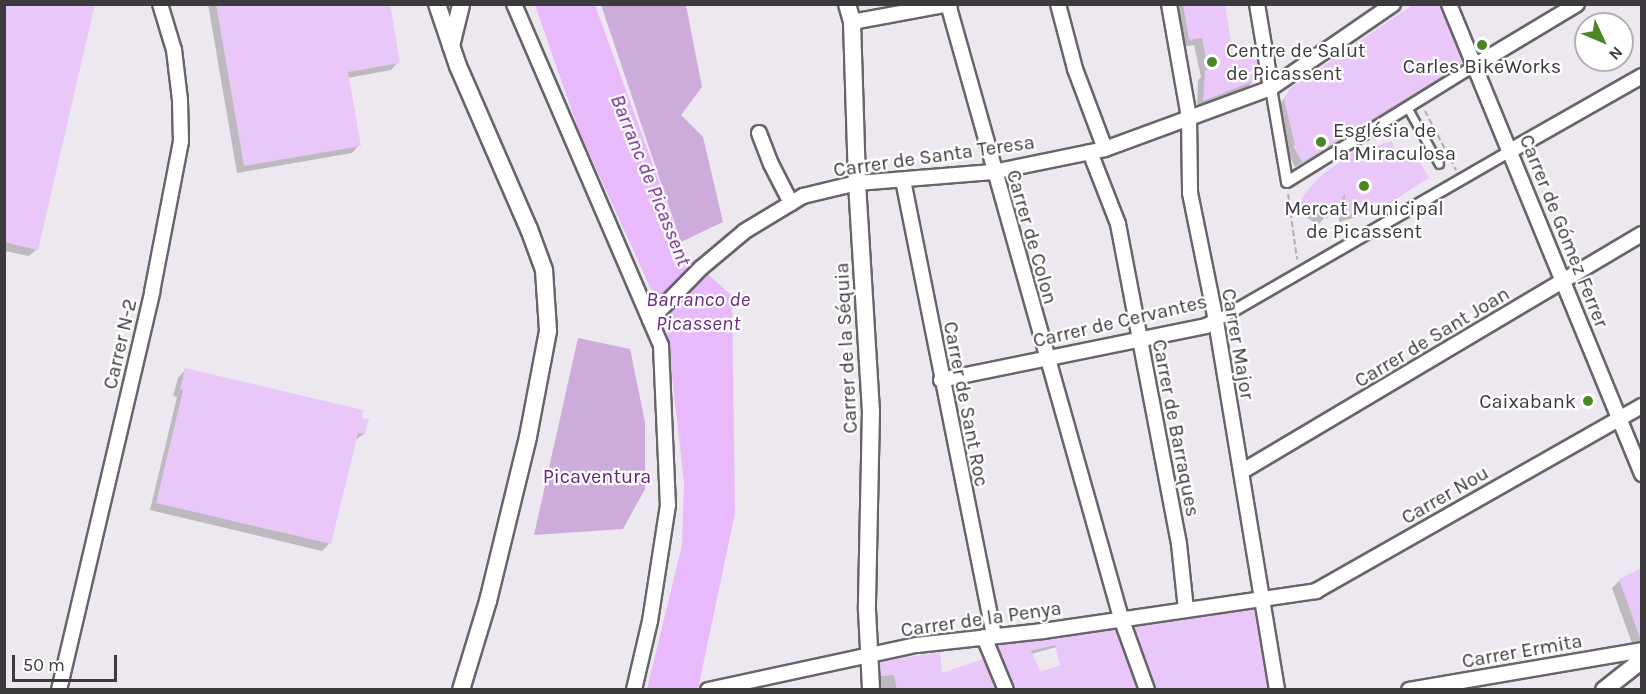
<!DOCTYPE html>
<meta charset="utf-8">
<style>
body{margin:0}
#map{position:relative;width:1646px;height:694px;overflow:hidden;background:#ede8ef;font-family:Karla,sans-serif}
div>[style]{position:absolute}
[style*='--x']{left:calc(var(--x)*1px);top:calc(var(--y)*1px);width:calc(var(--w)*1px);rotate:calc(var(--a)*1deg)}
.green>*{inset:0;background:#cdacdc}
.water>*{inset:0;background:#e8bafc}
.shadow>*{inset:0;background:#0003}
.building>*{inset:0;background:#e9c7f8}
.path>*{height:2px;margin-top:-1px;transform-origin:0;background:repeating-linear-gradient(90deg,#b1aeb3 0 6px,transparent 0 9px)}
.roads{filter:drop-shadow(2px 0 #68656a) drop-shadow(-2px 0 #68656a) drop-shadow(0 2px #68656a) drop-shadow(0 -2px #68656a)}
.service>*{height:7px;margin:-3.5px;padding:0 3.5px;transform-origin:3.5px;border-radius:3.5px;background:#fff}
.pedestrian>*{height:10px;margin:-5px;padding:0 5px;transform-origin:5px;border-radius:5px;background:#fff}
.minor>*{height:14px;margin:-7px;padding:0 7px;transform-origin:7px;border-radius:7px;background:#fff}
.tertiary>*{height:16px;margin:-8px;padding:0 8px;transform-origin:8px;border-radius:8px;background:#fff}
.dots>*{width:16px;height:16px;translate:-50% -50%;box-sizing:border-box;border:3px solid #fff;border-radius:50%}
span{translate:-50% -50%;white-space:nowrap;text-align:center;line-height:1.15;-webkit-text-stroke:4.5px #fff;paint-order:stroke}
.poi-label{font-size:20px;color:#3c3a3d}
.left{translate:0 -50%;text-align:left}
.right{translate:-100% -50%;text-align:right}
.street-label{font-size:20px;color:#3c3a3d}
.park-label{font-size:20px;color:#651f7d}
.water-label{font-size:21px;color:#6d2886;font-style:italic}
.frame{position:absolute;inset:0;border:6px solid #3c3a3d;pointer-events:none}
.north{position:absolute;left:1574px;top:12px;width:60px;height:60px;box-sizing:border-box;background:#fff;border:2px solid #b1b0b1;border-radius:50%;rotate:134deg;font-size:16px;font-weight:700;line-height:24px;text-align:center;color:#3c3a3d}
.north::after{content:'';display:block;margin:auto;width:21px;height:27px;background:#4b8624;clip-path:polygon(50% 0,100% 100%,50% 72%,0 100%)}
.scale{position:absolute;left:12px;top:655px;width:105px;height:27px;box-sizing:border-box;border:3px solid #3c3a3d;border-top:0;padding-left:8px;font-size:18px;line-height:21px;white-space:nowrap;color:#3c3a3d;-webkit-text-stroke:4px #fff;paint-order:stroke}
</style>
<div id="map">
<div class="green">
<i style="clip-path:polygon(601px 5px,686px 5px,702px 87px,681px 115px,703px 137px,723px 222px,681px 242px)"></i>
<i style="clip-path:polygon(578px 338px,630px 349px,645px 422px,645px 489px,623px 529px,534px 535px)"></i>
</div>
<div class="water">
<i style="clip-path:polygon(535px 5px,595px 5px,685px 253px,732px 296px,735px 513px,698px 689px,647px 689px,682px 545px,684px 483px,666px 322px,579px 131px)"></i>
</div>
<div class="shadow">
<i style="clip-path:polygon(4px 4px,37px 249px,29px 256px,4px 251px)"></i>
<i style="clip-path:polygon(208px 4px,388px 4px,398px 62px,391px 70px,348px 78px,359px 145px,352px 153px,237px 173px)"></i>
<i style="clip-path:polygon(1175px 4px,1224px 4px,1233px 62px,1255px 79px,1247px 88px,1197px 108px,1198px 80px,1201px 77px,1194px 45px,1182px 47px)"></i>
<i style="clip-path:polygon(1460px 64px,1453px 71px,1295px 167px,1288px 153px,1278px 107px,1290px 90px)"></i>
<i style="clip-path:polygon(1397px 160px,1427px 178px,1378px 211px,1339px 222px,1338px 201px,1318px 225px,1294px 209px,1311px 187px)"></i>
<i style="clip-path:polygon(185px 370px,360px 419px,364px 434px,354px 441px,330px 543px,322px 551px,150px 510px,177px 397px,173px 396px,178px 378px)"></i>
<i style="clip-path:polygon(1642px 570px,1642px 644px,1633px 646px,1612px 588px,1620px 580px)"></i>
<i style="clip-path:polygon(1134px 628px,1266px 690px,1151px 690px,1130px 632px)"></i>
<i style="clip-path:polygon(1068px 638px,1064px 645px,1031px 654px,1040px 674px,1070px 690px,1010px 690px,994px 651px,998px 647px)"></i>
<i style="clip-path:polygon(881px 664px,941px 676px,994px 690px,877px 690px,877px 668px)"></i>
</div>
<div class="building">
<i style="clip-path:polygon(4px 4px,95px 4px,38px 250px,4px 242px)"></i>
<i style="clip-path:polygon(216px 4px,390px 4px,400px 63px,348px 72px,361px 146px,244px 166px)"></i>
<i style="clip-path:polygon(1183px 4px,1225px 4px,1234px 61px,1256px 56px,1259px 73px,1256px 80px,1203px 101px,1205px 70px,1208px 70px,1202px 38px,1189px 40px)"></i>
<i style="clip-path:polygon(1414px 4px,1440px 4px,1462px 61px,1461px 65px,1302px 162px,1293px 146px,1295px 145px,1284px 100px,1289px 89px)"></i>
<i style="clip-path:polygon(1392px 141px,1398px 158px,1415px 153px,1429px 178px,1387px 204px,1346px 216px,1345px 194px,1327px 219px,1300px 201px,1318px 178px,1351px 153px)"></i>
<i style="clip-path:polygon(185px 368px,363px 410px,362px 418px,369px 419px,365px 434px,358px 433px,331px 544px,156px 503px,183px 390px,180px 389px)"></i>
<i style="clip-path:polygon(1641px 568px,1641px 638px,1640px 638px,1619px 579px)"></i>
<i style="clip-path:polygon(1255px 609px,1268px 690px,1156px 690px,1134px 627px)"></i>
<i style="clip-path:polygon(evenodd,1116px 629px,1137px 690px,1015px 690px,997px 645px,1116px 629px,1055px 645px,1060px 665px,1041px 672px,1031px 651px,1055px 645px)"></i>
<i style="clip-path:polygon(940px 652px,942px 673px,983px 659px,996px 690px,897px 690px,894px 675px,881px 676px,880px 662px)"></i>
</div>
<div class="path">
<i style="--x:1425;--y:111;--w:67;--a:62.3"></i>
<i style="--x:1288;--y:194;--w:66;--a:82.1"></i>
</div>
<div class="roads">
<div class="service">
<i style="--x:1407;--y:107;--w:65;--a:60.7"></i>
</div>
<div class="pedestrian">
<i style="--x:1271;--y:88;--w:95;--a:80.3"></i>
<i style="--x:1287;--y:182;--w:220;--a:-31.8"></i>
<i style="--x:1216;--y:321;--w:340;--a:-30"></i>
</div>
<div class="minor">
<i style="--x:514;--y:4;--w:372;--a:66.7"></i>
<i style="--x:661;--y:346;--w:159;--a:87.5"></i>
<i style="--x:668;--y:505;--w:117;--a:98.8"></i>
<i style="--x:650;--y:621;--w:71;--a:103.1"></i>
<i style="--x:948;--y:4;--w:638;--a:74.26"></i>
<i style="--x:1121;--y:618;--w:77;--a:70.1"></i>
<i style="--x:1058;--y:4;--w:67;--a:75.3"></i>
<i style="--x:1075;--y:69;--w:85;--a:69.4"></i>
<i style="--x:1169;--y:4;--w:115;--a:80"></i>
<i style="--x:1189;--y:117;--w:76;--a:89.2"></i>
<i style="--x:1190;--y:193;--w:131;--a:78.5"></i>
<i style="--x:1216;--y:321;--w:374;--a:80.6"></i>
<i style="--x:1257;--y:4;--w:85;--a:80.5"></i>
<i style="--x:1449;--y:4;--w:508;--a:67.68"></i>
<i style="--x:852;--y:22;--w:100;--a:-10.4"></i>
<i style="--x:1474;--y:66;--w:120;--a:-31"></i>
<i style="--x:759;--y:133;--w:33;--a:69"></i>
<i style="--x:771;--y:164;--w:44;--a:62.9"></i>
<i style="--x:1510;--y:151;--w:152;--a:-29.6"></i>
<i style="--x:1090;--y:152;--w:77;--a:68.7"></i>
<i style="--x:1118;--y:224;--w:326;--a:79.2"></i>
<i style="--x:1179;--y:544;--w:66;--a:83.9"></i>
<i style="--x:903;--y:180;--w:465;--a:78.7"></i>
<i style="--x:650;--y:320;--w:73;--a:-45.6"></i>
<i style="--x:701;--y:268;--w:57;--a:-40.1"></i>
<i style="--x:745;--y:231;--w:68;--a:-31.1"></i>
<i style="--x:803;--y:196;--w:56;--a:-13.5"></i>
<i style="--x:857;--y:183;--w:136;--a:-4.6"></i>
<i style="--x:993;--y:172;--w:114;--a:-11.6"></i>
<i style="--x:1105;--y:149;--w:177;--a:-20.2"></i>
<i style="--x:1271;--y:88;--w:148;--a:-34.5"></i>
<i style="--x:941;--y:380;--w:270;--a:-11.5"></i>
<i style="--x:1206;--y:326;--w:11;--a:-27"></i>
<i style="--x:1241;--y:472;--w:466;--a:-30.7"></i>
<i style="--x:984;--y:637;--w:57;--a:67.5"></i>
<i style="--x:59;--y:690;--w:409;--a:-76.8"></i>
<i style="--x:152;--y:292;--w:153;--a:-79.1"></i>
<i style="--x:181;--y:142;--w:42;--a:-91.4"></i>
<i style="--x:180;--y:100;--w:50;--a:-96.8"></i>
<i style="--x:174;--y:50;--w:48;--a:-106.9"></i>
<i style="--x:708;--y:690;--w:214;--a:-12.2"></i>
<i style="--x:917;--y:645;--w:127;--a:-6.3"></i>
<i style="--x:1043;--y:631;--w:276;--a:-8.3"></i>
<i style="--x:1316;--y:591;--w:375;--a:-29.6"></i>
<i style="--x:1409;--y:690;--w:236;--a:-9.7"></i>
</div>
<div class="tertiary">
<i style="--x:437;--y:4;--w:65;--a:71.3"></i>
<i style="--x:458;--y:66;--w:178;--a:66.5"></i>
<i style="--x:529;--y:229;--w:44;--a:69.9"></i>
<i style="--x:544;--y:270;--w:61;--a:86.2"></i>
<i style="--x:548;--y:331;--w:108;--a:100.7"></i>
<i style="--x:528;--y:437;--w:169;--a:103.7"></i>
<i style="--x:488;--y:601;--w:93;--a:106.9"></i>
<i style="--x:847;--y:4;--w:19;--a:74"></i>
<i style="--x:852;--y:22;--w:161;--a:88.2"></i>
<i style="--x:857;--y:183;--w:228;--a:86.5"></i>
<i style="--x:871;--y:411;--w:199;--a:91.2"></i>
<i style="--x:867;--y:610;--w:80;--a:87.1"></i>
<i style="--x:451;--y:46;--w:42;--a:-76.3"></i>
<i style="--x:1604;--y:690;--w:48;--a:-38.3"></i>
</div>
</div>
<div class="dots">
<i style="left:1482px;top:45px;background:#4b8624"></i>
<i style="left:1212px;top:62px;background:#4b8624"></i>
<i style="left:1321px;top:142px;background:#4b8624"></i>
<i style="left:1364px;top:186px;background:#4b8624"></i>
<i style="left:1588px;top:401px;background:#4b8624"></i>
</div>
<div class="poi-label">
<span class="left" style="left:1226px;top:62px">Centre de Salut<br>de Picassent</span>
<span style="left:1482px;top:66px">Carles BikeWorks</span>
<span class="left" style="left:1333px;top:142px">Església de<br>la Miraculosa</span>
<span style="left:1364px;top:220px">Mercat Municipal<br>de Picassent</span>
<span class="right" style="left:1576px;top:401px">Caixabank</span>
</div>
<div class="street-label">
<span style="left:934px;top:156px;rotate:-8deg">Carrer de Santa Teresa</span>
<span style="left:1564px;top:231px;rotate:68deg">Carrer de Gómez Ferrer</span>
<span style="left:1032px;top:237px;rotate:74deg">Carrer de Colon</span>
<span style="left:1120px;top:321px;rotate:-13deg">Carrer de Cervantes</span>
<span style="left:1432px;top:337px;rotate:-31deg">Carrer de Sant Joan</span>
<span style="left:120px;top:344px;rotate:-77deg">Carrer N-2</span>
<span style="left:1238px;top:344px;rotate:80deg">Carrer Major</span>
<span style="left:846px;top:348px;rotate:-93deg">Carrer de la Séquia</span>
<span style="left:966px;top:404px;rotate:79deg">Carrer de Sant Roc</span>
<span style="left:1176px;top:428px;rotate:79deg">Carrer de Barraques</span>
<span style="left:1445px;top:495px;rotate:-30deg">Carrer Nou</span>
<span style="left:981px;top:619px;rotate:-8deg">Carrer de la Penya</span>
<span style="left:1522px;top:651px;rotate:-10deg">Carrer Ermita</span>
</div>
<div class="park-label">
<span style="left:597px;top:476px">Picaventura</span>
</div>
<div class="water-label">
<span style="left:651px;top:180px;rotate:68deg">Barranc de Picassent</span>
<span style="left:698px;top:311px">Barranco de<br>Picassent</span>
</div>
<div class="frame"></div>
<div class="north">N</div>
<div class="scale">50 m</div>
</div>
